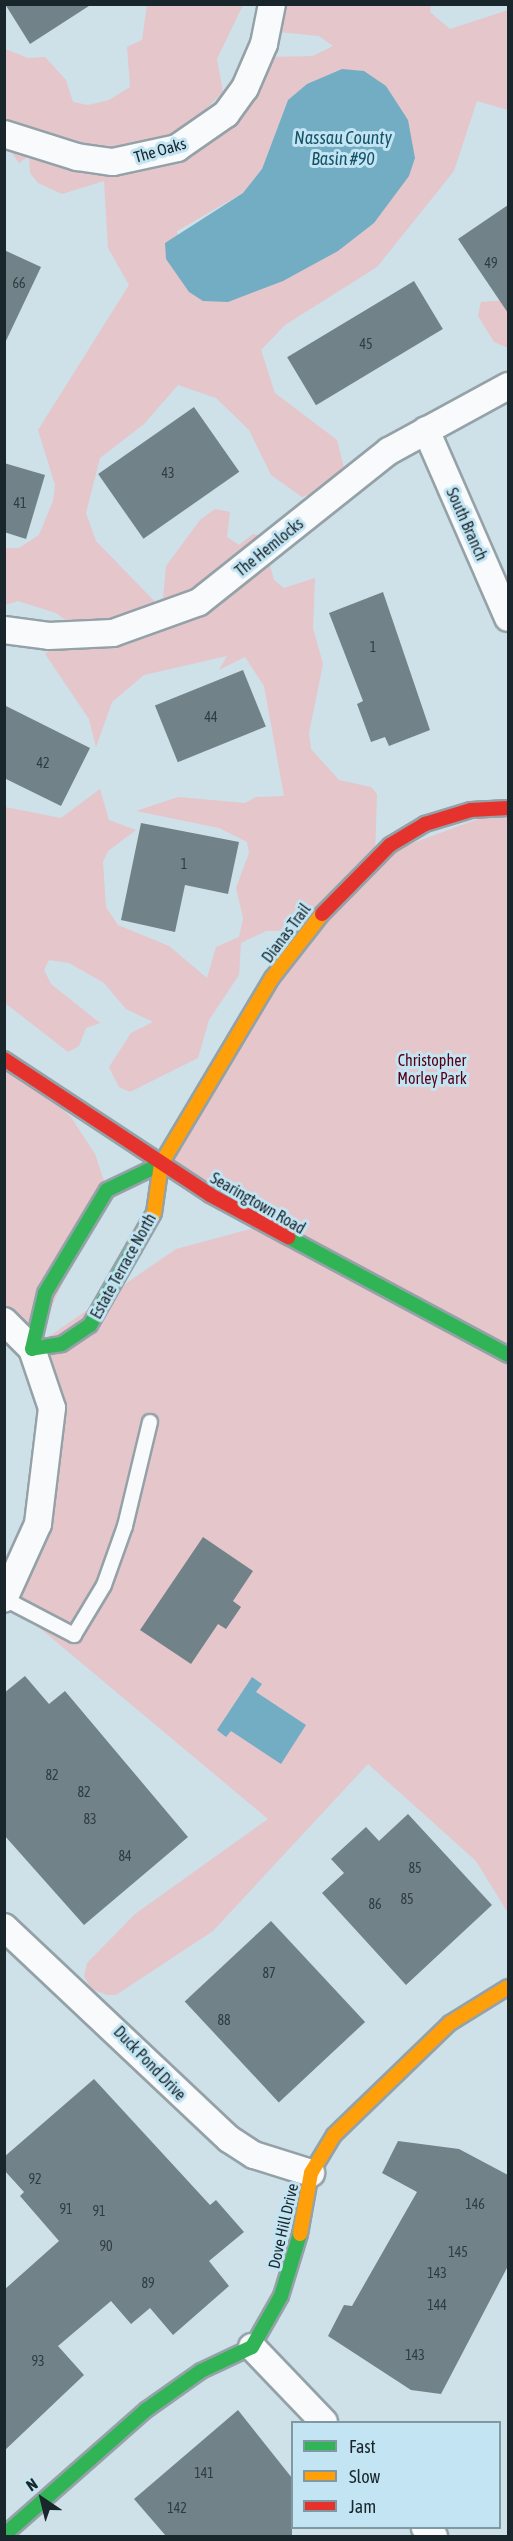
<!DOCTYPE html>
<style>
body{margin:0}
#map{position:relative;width:513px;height:2541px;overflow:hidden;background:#cee0e8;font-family:"Asap Condensed",sans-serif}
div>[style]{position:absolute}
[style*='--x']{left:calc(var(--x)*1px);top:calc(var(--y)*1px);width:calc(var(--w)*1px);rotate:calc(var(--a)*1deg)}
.green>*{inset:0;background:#e5c6cb}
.water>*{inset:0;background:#72adc3}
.building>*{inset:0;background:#728289;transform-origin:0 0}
.roads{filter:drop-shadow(2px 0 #94a2a8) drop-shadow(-2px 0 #94a2a8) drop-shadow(0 2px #94a2a8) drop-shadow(0 -2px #94a2a8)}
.lane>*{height:14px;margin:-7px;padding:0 7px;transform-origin:7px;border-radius:7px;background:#f8fafc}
.street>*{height:26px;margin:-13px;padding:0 13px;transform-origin:13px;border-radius:13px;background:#f8fafc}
.fast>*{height:14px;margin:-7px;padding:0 7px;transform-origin:7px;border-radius:7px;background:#30b455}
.slow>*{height:14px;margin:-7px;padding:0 7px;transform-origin:7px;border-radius:7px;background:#ff9f0a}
.jam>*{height:14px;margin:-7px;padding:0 7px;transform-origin:7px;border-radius:7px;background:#e5322d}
span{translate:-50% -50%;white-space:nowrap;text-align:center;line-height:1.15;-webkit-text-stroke:6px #c3e5f3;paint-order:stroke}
.number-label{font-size:14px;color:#2f3d42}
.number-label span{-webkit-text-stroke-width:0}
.street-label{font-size:16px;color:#19262b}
.park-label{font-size:16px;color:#570015}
.water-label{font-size:18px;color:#155468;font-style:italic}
.frame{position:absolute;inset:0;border:6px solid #19262b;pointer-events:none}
.legend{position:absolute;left:291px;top:2421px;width:210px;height:108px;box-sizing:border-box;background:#c3e5f3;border:2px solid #7f99a3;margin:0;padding:8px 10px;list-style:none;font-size:18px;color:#19262b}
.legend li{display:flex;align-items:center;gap:12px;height:30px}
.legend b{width:30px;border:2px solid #7f99a3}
.north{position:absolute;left:12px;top:2469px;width:60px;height:60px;-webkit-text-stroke:4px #c3e5f3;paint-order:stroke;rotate:325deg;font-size:16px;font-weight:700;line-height:24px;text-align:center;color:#19262b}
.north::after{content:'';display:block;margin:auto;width:21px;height:27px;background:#19262b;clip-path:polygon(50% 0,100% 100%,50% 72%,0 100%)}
</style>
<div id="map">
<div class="green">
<i style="clip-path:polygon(evenodd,147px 5px,243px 5px,217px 59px,223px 92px,199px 116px,206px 122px,270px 57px,313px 56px,333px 46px,319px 36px,279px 32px,270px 5px,431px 5px,430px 12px,450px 29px,508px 10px,508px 110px,477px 101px,454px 171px,377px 267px,285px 325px,261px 350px,275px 393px,337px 440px,344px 468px,331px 488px,302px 497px,271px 475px,249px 430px,216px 398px,178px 385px,144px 424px,100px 458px,86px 513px,96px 541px,162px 609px,166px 566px,200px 520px,215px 509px,230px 512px,227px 537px,239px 545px,253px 534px,262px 536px,274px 580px,284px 588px,315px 578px,313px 628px,323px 664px,309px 733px,311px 749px,339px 780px,371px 787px,377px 794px,375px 857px,508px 808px,508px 1913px,476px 1861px,368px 1764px,213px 1931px,116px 1995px,107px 1995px,91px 1989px,84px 1976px,87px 1963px,135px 1914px,268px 1819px,5px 1599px,38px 1524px,52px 1408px,5px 1321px,4px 1059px,71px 1117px,95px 1154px,107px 1190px,32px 1348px,176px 1249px,254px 1228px,161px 1164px,299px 931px,266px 931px,241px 943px,239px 975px,209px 1020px,198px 1058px,130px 1092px,119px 1087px,109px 1067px,131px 1033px,153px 1022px,126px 1009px,104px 983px,69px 963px,49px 960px,44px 970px,51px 984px,100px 1023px,86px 1028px,79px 1046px,68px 1052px,5px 1003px,5px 807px,61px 818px,100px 789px,109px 820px,136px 830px,108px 851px,103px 862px,106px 907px,118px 925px,169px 946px,207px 978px,216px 947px,239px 937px,243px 918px,236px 888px,249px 853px,247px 842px,219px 828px,136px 811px,178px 797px,245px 803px,256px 797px,284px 796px,264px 686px,245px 657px,219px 670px,227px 656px,144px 675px,112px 702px,96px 747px,89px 719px,45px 654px,58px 642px,109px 649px,139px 636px,72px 625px,56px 613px,18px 601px,5px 605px,5px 548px,19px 548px,39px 535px,53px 501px,55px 485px,38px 430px,129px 285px,108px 248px,104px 181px,62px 194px,38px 183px,30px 173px,29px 156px,19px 163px,5px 143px,5px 49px,28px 58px,45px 57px,66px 80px,73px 102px,88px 105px,109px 100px,130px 87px,127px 47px,142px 40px,147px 5px,342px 69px,189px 292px,177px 231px,243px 193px,262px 169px,288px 100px,308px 84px,342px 69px)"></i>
<i style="clip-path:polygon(508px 300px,508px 348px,494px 342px,478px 316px,481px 302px)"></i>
</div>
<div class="water">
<i style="clip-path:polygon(342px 69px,364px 71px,386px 86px,408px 120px,415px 158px,409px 176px,374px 223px,338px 251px,283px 281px,228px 302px,203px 301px,189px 292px,166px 259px,165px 243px,243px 193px,262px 169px,288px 100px,307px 84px)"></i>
<i style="clip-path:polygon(252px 1677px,262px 1684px,256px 1692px,306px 1725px,281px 1764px,231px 1731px,226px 1737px,217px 1730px)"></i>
</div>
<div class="building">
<i style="clip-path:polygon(5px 4px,92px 4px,30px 44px)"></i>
<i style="clip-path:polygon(508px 205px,508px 313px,458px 239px)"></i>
<i style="clip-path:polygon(4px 250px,41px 267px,4px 345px)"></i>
<i style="left:414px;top:281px;width:56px;height:148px;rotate:59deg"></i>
<i style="left:194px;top:407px;width:79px;height:117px;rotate:55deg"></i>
<i style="clip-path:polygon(4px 463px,45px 475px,26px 539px,4px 532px)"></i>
<i style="clip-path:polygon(383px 592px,430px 730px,389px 746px,385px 737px,371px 742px,357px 704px,363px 701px,329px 613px)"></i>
<i style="left:243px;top:670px;width:61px;height:95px;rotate:68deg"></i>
<i style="clip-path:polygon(4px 705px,90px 748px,61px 806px,4px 778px)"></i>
<i style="clip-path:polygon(141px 823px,239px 842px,228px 894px,185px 885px,175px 932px,121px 920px)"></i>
<i style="clip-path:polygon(203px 1537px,253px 1571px,233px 1601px,241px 1607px,226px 1629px,218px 1624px,191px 1664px,140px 1630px)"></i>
<i style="clip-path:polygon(25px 1676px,49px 1704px,65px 1691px,188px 1837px,84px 1925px,4px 1835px,4px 1693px)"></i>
<i style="clip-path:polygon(408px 1814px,492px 1905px,406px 1985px,322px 1893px,344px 1873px,331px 1859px,366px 1827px,379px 1841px)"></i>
<i style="left:271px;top:1921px;width:138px;height:118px;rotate:47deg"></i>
<i style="clip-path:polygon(94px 2079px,210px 2205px,216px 2200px,244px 2232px,209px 2261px,229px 2286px,173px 2335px,150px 2308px,131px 2324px,111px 2301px,58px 2346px,84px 2375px,4px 2451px,4px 2290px,59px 2241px,20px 2196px,24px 2192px,4px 2170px,4px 2157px)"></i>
<i style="clip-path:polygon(398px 2141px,459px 2149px,508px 2175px,508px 2266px,441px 2394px,411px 2390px,328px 2336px,344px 2305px,352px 2306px,417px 2192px,382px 2173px)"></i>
<i style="clip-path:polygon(238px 2410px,292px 2478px,292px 2536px,166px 2536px,134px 2499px)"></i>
</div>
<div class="roads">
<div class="lane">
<i style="--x:5;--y:1599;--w:78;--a:27.6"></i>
<i style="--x:74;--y:1635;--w:58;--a:-59"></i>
<i style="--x:104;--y:1585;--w:63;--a:-70.4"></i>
<i style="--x:125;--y:1526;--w:107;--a:-76.5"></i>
</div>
<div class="street">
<i style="--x:4;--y:134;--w:77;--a:17.5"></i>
<i style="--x:77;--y:157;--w:36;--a:8"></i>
<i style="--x:113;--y:162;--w:66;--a:-12.3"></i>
<i style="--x:177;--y:148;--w:60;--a:-34.8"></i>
<i style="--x:226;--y:114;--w:32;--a:-54"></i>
<i style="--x:245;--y:88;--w:48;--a:-66.6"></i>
<i style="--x:264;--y:44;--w:41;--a:-78.7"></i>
<i style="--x:426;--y:430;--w:205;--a:66.4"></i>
<i style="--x:4;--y:630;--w:45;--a:7.6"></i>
<i style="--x:49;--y:636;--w:64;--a:-2.7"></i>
<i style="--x:113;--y:633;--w:91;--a:-19.8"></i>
<i style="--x:199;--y:602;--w:243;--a:-38.5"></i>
<i style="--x:389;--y:451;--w:136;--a:-28.6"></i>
<i style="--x:4;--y:1321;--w:40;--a:45"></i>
<i style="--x:32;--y:1349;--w:62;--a:71.3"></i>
<i style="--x:52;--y:1408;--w:117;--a:96.9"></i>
<i style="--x:38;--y:1524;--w:82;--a:114.4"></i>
<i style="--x:4;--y:1927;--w:309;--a:43.3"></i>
<i style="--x:229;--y:2139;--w:30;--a:33"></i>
<i style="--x:254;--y:2155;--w:60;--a:17.5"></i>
<i style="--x:252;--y:2347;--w:104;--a:46.2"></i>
<i style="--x:425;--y:2528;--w:12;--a:42"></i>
</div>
<div class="fast">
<i style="--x:288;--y:1237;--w:250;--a:28.2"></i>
<i style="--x:134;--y:1248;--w:89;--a:119.7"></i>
<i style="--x:90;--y:1325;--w:34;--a:146"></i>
<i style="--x:62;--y:1344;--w:30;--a:171"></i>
<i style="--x:32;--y:1349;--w:57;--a:-76.9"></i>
<i style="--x:45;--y:1293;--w:120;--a:-59"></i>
<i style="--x:107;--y:1190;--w:60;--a:-25.7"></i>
<i style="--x:4;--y:2535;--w:189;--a:-41.4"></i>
<i style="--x:146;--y:2410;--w:67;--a:-35.3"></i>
<i style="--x:201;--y:2371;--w:56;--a:-25.2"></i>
<i style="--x:252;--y:2347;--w:59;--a:-60.4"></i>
<i style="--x:281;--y:2296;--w:65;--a:-73"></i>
</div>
<div class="slow">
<i style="--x:134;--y:1248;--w:40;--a:-60.3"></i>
<i style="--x:154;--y:1213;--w:49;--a:-81.9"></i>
<i style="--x:161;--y:1164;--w:217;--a:-59.2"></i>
<i style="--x:272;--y:978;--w:81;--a:-52"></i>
<i style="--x:300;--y:2234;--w:62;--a:-79.8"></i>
<i style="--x:311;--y:2173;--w:44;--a:-58.8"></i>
<i style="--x:334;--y:2135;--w:161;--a:-44"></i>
<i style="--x:450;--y:2023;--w:68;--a:-31.8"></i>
</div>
<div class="jam">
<i style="--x:322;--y:914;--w:97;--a:-45.4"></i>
<i style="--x:390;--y:845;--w:41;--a:-31"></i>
<i style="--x:425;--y:824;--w:48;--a:-16.9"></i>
<i style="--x:471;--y:810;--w:37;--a:-3"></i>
<i style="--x:4;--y:1059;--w:247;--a:33.4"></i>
<i style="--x:210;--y:1195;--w:89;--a:28.3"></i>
</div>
</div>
<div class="number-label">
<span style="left:491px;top:263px">49</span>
<span style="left:19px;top:283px">66</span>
<span style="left:366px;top:344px">45</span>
<span style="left:168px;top:473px">43</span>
<span style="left:20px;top:503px">41</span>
<span style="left:373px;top:647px">1</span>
<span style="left:211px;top:717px">44</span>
<span style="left:43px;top:763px">42</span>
<span style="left:184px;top:864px">1</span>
<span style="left:52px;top:1775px">82</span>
<span style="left:84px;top:1792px">82</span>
<span style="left:90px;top:1819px">83</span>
<span style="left:125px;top:1856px">84</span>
<span style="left:415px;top:1868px">85</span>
<span style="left:407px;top:1899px">85</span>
<span style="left:375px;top:1904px">86</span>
<span style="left:269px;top:1973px">87</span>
<span style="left:224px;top:2020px">88</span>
<span style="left:35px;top:2179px">92</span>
<span style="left:475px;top:2204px">146</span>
<span style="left:66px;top:2209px">91</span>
<span style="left:99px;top:2211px">91</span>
<span style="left:106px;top:2246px">90</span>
<span style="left:458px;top:2252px">145</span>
<span style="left:437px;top:2273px">143</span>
<span style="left:148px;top:2283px">89</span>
<span style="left:437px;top:2305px">144</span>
<span style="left:415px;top:2355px">143</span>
<span style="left:38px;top:2361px">93</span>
<span style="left:204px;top:2473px">141</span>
<span style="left:177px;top:2508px">142</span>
</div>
<div class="street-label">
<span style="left:160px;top:150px;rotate:-16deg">The Oaks</span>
<span style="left:467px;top:524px;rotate:66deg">South Branch</span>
<span style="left:269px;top:547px;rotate:-39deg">The Hemlocks</span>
<span style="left:286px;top:933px;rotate:-53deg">Dianas Trail</span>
<span style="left:258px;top:1203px;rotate:30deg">Searingtown Road</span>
<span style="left:123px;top:1266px;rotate:-61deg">Estate Terrace North</span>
<span style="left:150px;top:2063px;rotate:46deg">Duck Pond Drive</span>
<span style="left:283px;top:2226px;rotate:-77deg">Dove Hill Drive</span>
</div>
<div class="park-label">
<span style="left:432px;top:1069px">Christopher<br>Morley Park</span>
</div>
<div class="water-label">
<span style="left:343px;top:149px">Nassau County<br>Basin #90</span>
</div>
<div class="frame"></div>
<ul class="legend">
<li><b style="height:8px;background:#30b455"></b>Fast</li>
<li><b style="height:8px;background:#ff9f0a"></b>Slow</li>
<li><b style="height:8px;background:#e5322d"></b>Jam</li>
</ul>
<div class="north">N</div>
</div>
